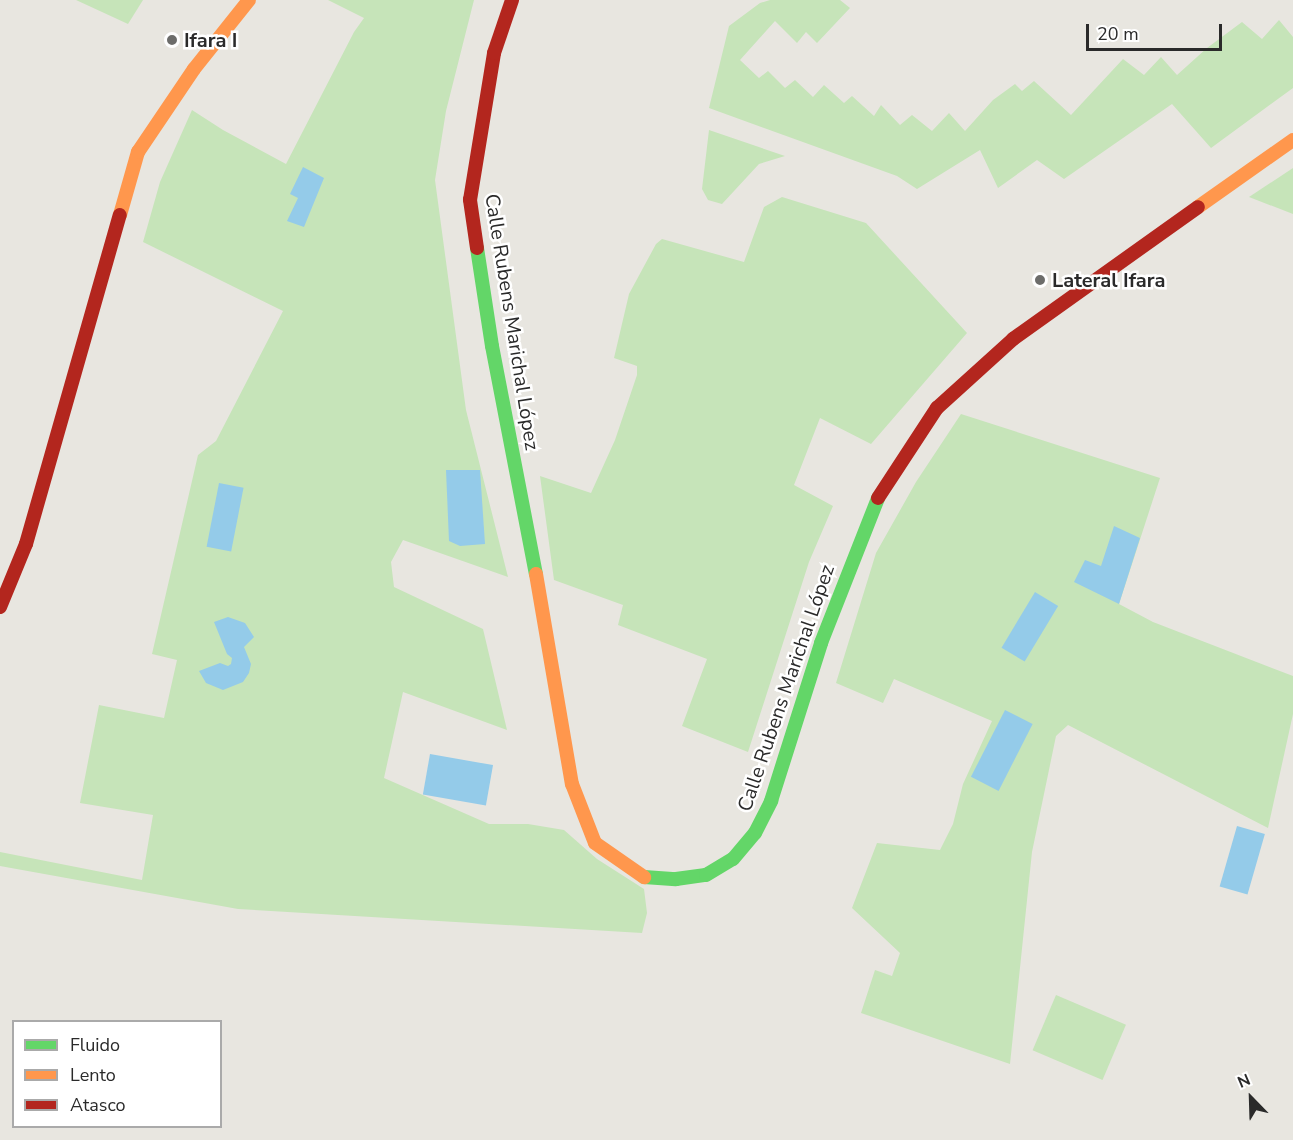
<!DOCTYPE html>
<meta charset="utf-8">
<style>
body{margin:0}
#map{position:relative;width:1293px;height:1140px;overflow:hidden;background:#e8e6e0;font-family:"Nunito Sans",sans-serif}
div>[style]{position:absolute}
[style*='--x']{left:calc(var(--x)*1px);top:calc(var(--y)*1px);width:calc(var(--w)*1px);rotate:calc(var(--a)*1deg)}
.green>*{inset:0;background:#c6e4b9;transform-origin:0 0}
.water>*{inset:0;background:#94cbe9;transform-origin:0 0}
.fast>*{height:14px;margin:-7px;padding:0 7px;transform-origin:7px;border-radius:7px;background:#63d668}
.slow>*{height:14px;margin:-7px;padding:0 7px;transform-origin:7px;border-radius:7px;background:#ff974d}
.jam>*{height:14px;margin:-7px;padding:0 7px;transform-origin:7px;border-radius:7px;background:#b3261e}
.dots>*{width:16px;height:16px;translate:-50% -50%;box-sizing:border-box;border:3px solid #fff;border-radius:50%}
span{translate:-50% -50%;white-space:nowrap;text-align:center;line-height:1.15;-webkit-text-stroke:5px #fff;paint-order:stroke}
.poi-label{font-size:20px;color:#2a2a2a;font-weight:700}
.left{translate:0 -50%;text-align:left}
.street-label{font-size:20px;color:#2a2a2a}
.legend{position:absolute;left:12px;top:1020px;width:210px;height:108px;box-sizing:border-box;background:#fff;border:2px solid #aaa;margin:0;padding:8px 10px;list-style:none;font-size:18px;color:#2a2a2a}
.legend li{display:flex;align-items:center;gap:12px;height:30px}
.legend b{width:30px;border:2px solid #aaa}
.north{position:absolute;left:1221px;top:1068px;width:60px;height:60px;-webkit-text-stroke:4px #fff;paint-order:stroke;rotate:337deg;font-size:16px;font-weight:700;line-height:24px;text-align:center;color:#2a2a2a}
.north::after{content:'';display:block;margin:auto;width:21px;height:27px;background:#2a2a2a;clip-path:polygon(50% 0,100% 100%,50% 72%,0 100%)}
.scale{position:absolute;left:1086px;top:24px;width:136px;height:27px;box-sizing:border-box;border:3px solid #2a2a2a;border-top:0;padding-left:8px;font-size:18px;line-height:21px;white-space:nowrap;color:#2a2a2a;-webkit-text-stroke:4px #fff;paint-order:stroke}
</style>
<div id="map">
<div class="green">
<i style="clip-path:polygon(76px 0,143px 0,128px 24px)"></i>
<i style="clip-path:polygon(328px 0,474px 0,446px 111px,435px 180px,466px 410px,508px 577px,403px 540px,391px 562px,394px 587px,483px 629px,507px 730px,403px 692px,384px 778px,489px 824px,528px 824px,564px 830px,597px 859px,644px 889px,647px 913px,642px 933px,238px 909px,0 866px,0 852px,142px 880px,153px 815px,80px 803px,99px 705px,164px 718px,177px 660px,152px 654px,198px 455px,216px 441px,283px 311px,143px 242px,160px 182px,192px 110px,223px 130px,286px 164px,354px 32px,364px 18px)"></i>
<i style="clip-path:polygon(770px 0,840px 0,850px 8px,817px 43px,806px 32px,797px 43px,775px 21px,740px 60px,759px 78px,768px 71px,785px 88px,795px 80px,813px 97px,824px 85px,844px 103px,852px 96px,874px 116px,881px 105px,900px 125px,912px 115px,932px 131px,949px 113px,965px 131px,993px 100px,1015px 84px,1022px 91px,1034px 81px,1071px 115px,1123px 59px,1144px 75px,1161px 57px,1177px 75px,1207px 48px,1242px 22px,1262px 39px,1279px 20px,1293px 37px,1293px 88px,1211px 148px,1172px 104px,1064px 179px,1037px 160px,998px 188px,980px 150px,917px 189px,897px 176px,709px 108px,729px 26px,760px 3px)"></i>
<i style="clip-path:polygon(709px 130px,785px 156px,759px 164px,722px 204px,708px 200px,702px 189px)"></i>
<i style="clip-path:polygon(1293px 168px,1293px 214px,1249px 197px)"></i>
<i style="clip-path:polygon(782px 197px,866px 223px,967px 333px,871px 444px,820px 418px,794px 485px,833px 506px,809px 562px,748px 752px,682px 726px,707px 659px,618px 625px,623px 605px,554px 580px,540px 476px,591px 493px,615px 440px,637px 375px,637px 366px,614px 358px,629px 294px,656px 244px,662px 239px,744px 262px,764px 207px)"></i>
<i style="clip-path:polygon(961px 414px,1160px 478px,1119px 604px,1153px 622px,1293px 676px,1293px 714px,1268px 828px,1068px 725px,1056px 736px,1032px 852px,1010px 1064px,861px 1013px,875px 970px,892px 976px,900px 953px,852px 908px,877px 843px,940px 850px,953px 824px,963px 784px,992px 721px,894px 679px,883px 703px,836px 683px,876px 553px,916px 482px)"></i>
<i style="left:1056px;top:995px;width:76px;height:60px;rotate:23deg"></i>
</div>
<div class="water">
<i style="clip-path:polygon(303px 167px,324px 178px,304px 227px,287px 221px,298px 198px,290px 194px)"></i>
<i style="clip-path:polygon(446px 470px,480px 470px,485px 544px,460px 546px,449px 541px)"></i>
<i style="left:219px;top:483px;width:25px;height:65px;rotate:11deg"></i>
<i style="clip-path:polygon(1114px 526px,1140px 538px,1119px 604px,1074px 582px,1085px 560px,1101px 566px)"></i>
<i style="left:1035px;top:592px;width:27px;height:65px;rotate:31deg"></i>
<i style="clip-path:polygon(228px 617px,245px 623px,254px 637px,244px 647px,251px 664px,249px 673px,243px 682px,223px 690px,206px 683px,199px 671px,220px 663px,228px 666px,231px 664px,232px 658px,227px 654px,214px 622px)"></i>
<i style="left:1005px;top:710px;width:31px;height:75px;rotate:27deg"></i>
<i style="left:430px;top:754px;width:64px;height:41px;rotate:10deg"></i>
<i style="left:1237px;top:826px;width:29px;height:63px;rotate:16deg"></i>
</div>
<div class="fast">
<i style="--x:477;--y:248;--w:99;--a:81.3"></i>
<i style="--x:492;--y:346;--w:232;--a:79.1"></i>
<i style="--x:644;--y:877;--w:32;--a:4"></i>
<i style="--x:676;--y:879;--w:30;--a:-8"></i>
<i style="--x:706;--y:875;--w:31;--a:-31"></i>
<i style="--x:733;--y:859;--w:34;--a:-50"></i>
<i style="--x:755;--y:833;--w:36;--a:-63"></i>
<i style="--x:771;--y:801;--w:166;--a:-72.4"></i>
<i style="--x:821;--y:643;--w:156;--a:-68.5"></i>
</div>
<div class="slow">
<i style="--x:1198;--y:207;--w:116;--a:-35.2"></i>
<i style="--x:120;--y:215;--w:66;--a:-74.1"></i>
<i style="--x:138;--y:152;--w:100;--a:-56"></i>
<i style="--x:194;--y:69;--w:88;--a:-51.4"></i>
<i style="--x:536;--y:574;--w:213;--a:80.3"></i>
<i style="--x:572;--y:784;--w:63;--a:68.7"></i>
<i style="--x:595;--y:843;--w:60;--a:34.8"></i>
</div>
<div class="jam">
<i style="--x:477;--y:248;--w:49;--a:-98.3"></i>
<i style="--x:470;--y:200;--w:149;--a:-80.7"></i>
<i style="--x:494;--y:53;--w:56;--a:-71.2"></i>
<i style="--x:878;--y:498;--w:108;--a:-56.8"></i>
<i style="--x:937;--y:408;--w:103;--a:-42.2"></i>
<i style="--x:1013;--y:339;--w:227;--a:-35.5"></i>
<i style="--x:0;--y:607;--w:68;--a:-67.6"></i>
<i style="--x:26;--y:544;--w:342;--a:-74.1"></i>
</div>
<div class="dots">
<i style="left:172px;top:40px;background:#6c6c6a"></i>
<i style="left:1040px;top:280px;background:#6c6c6a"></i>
</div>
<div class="poi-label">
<span class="left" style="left:184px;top:40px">Ifara I</span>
<span class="left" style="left:1052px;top:280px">Lateral Ifara</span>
</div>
<div class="street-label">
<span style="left:512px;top:322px;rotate:81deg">Calle Rubens Marichal López</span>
<span style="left:786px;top:688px;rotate:-71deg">Calle Rubens Marichal López</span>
</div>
<ul class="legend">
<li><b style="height:8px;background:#63d668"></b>Fluido</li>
<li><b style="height:8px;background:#ff974d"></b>Lento</li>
<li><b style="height:8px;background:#b3261e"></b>Atasco</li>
</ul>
<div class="north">N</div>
<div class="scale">20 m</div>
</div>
